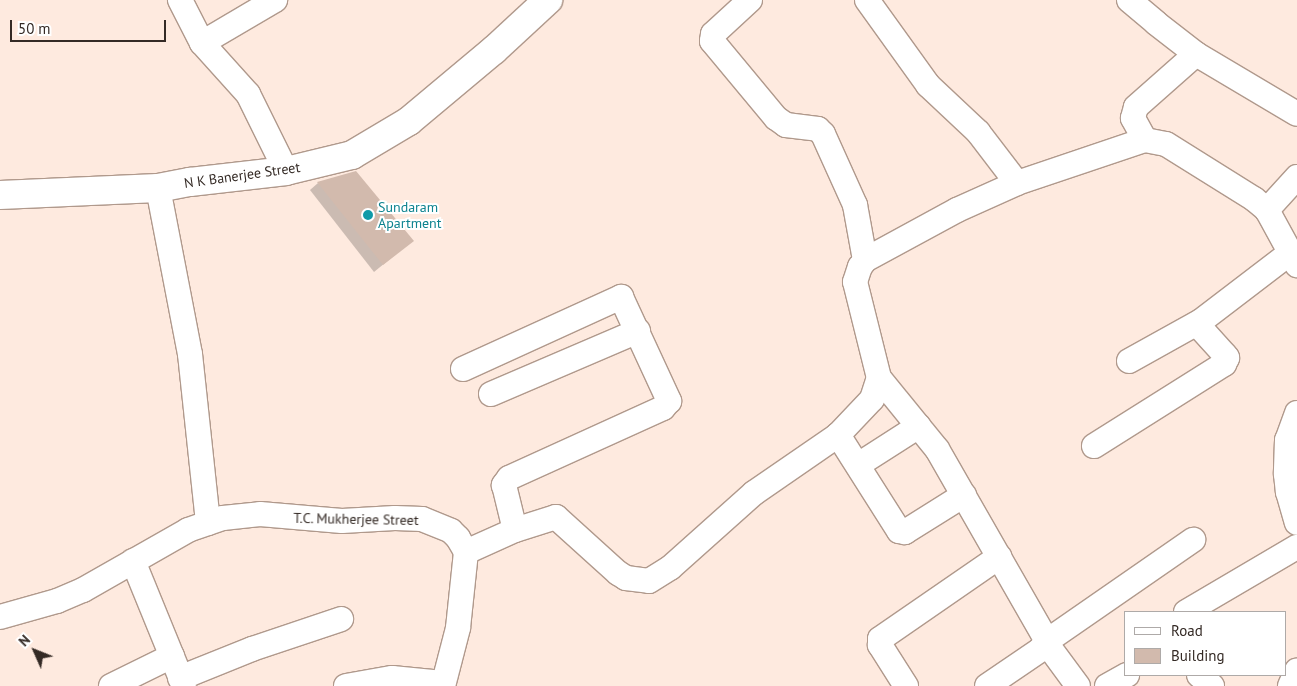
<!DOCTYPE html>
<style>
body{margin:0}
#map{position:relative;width:1297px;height:686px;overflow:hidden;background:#feeadf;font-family:"PT Sans",sans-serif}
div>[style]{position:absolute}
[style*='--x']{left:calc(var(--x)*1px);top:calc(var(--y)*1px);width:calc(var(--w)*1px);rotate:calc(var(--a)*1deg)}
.shadow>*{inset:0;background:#0003}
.building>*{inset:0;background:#d2baad}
.roads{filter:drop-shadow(1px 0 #b0998c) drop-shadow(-1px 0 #b0998c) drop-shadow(0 1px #b0998c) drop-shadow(0 -1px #b0998c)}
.minor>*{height:24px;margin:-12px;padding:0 12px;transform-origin:12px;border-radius:12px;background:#fff}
.tertiary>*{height:28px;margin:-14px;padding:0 14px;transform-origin:14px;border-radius:14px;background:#fff}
.dots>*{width:14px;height:14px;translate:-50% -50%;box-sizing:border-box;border:2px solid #fff;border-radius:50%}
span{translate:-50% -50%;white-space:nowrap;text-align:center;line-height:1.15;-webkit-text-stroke:4px #fff;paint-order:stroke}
.street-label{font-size:14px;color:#342a25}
.culture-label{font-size:14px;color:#0d838f}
.left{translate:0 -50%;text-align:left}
.legend{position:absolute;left:1124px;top:611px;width:162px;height:65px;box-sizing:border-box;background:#fff;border:1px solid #aeaaa8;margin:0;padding:6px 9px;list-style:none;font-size:15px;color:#342a25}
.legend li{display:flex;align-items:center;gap:10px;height:25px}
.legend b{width:25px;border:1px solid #aeaaa8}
.north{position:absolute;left:10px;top:626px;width:50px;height:50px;-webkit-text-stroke:4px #fff;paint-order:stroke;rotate:314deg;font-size:14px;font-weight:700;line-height:20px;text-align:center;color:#342a25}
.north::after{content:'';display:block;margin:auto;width:18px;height:22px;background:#342a25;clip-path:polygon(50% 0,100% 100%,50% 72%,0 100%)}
.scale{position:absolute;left:10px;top:20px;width:156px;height:22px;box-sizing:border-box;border:2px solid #342a25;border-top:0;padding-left:6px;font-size:15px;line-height:18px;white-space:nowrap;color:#342a25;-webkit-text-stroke:4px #fff;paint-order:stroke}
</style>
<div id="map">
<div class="shadow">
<i style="clip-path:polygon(318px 183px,412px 241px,374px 272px,310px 190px)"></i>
</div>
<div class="building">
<i style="clip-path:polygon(356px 171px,414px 241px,383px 265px,317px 182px)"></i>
</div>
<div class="roads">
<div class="minor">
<i style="--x:180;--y:0;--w:48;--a:62.9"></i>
<i style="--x:202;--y:43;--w:69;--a:48"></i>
<i style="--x:248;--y:94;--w:86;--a:63.7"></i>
<i style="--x:750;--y:0;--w:50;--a:137.4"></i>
<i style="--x:713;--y:34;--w:7;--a:98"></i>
<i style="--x:712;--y:41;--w:100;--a:50.3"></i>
<i style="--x:776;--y:118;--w:12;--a:35"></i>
<i style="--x:786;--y:125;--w:32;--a:7"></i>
<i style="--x:818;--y:129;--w:7;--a:45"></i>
<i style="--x:823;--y:134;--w:78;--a:65.7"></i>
<i style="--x:855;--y:205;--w:56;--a:79.7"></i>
<i style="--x:867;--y:0;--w:105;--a:54.3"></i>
<i style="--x:928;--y:85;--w:69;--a:43.2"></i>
<i style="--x:978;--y:132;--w:64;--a:52.6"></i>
<i style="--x:1129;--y:0;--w:35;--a:40"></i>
<i style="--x:1156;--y:23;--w:51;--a:37.8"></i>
<i style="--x:1196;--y:54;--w:117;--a:30.7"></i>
<i style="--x:202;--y:43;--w:85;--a:-30.5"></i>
<i style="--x:1145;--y:140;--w:25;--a:-119"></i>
<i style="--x:1133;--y:118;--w:11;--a:-75"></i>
<i style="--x:1136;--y:107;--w:80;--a:-41.5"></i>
<i style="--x:1297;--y:177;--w:45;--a:132.3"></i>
<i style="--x:1267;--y:210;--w:63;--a:61.4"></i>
<i style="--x:158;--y:188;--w:169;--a:79.1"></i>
<i style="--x:190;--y:354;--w:170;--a:83.9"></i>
<i style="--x:1129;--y:361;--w:82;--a:-29.1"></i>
<i style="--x:1201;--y:321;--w:112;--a:-37.4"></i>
<i style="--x:463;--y:369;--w:174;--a:-24.5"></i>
<i style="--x:621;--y:297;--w:115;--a:65.2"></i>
<i style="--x:669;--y:401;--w:9;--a:131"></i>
<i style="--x:663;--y:408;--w:169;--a:155.6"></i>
<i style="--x:509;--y:478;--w:9;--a:126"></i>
<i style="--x:504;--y:485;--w:46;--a:76.3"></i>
<i style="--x:879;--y:378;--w:92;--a:50.8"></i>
<i style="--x:937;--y:449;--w:221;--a:60.2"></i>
<i style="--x:1047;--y:641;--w:11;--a:128"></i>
<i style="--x:1040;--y:650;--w:64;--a:145.8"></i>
<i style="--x:491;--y:394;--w:160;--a:-23.2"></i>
<i style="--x:1297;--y:413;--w:29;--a:110"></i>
<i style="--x:1287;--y:440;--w:34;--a:92"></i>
<i style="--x:1286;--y:474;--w:18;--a:84"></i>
<i style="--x:1288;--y:492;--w:32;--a:74"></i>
<i style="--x:1094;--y:446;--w:154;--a:-32.2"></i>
<i style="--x:1224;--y:364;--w:7;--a:-63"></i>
<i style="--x:1227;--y:358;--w:4;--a:-124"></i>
<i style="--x:1225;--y:355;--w:42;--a:-132.1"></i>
<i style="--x:858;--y:465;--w:72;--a:-32.6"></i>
<i style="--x:964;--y:495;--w:70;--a:147.9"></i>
<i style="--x:905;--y:532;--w:6;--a:-171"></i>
<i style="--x:899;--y:531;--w:114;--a:-122.4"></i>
<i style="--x:838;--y:435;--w:50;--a:-46.6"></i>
<i style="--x:872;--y:399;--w:22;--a:-72"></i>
<i style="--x:879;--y:378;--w:99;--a:-104"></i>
<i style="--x:855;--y:282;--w:16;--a:-72"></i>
<i style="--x:860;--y:267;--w:9;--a:-54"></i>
<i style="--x:865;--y:260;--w:105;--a:-28.5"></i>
<i style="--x:957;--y:210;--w:66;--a:-24.2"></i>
<i style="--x:1017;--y:183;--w:135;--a:-18.6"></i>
<i style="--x:1145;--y:140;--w:21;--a:11"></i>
<i style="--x:1166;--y:144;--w:104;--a:32"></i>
<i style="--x:1254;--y:199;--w:17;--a:40"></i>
<i style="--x:466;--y:552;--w:54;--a:-24.2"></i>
<i style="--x:515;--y:530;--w:43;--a:-17.6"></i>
<i style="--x:556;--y:517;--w:84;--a:42.1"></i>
<i style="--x:618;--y:573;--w:9;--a:32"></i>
<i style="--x:626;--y:578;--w:23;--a:7"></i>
<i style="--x:649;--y:581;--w:25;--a:-32"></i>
<i style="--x:670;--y:568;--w:113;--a:-41.8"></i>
<i style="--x:754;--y:493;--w:102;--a:-34.6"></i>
<i style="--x:133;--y:561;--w:135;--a:67.8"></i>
<i style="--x:1186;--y:612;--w:129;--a:-30.4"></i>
<i style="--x:0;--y:617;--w:59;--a:-15.7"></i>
<i style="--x:57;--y:601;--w:28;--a:-23"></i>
<i style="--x:83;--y:590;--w:121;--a:-29.7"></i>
<i style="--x:188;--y:530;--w:37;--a:-19"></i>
<i style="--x:223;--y:518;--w:37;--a:-6"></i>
<i style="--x:260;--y:514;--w:82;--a:4.9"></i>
<i style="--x:342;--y:521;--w:53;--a:-3.2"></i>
<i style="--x:395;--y:518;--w:27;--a:2"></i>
<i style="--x:422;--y:519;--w:31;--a:22"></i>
<i style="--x:451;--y:531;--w:10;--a:45"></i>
<i style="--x:458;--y:538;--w:16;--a:60"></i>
<i style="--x:466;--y:552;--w:76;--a:96"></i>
<i style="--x:458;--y:628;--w:60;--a:104.5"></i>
<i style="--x:1047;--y:641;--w:178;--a:-34.7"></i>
<i style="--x:1047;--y:644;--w:52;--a:53.6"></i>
<i style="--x:1199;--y:675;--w:17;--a:40"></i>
<i style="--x:180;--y:678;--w:78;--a:-21.9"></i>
<i style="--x:252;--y:649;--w:94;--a:-18.6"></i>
<i style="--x:111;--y:686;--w:68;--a:-26.2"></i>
<i style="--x:346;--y:686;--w:47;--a:-9.9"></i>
<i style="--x:392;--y:678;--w:51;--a:5.6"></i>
<i style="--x:906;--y:686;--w:49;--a:-122.4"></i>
<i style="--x:880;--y:645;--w:6;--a:-90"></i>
<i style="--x:880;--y:639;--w:145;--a:-34.6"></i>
<i style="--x:1107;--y:686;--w:23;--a:-29"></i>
<i style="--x:1290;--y:686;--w:17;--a:-66"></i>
</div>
<div class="tertiary">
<i style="--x:0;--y:195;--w:158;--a:-2.5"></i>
<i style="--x:158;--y:188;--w:33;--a:-11"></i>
<i style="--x:190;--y:182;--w:97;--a:-6.5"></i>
<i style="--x:286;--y:171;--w:68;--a:-13.6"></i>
<i style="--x:352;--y:155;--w:66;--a:-30.8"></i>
<i style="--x:409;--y:121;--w:111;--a:-39.9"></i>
<i style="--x:494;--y:50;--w:74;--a:-42.8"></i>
</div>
</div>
<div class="dots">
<i style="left:368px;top:215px;background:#0f9aa8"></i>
</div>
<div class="street-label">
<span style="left:242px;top:175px;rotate:-8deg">N K Banerjee Street</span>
<span style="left:356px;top:519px;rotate:1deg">T.C. Mukherjee Street</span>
</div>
<div class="culture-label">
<span class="left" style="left:378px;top:215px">Sundaram<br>Apartment</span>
</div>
<ul class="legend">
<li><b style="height:6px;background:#fff"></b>Road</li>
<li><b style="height:14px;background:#d2baad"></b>Building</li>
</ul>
<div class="north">N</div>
<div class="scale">50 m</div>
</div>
